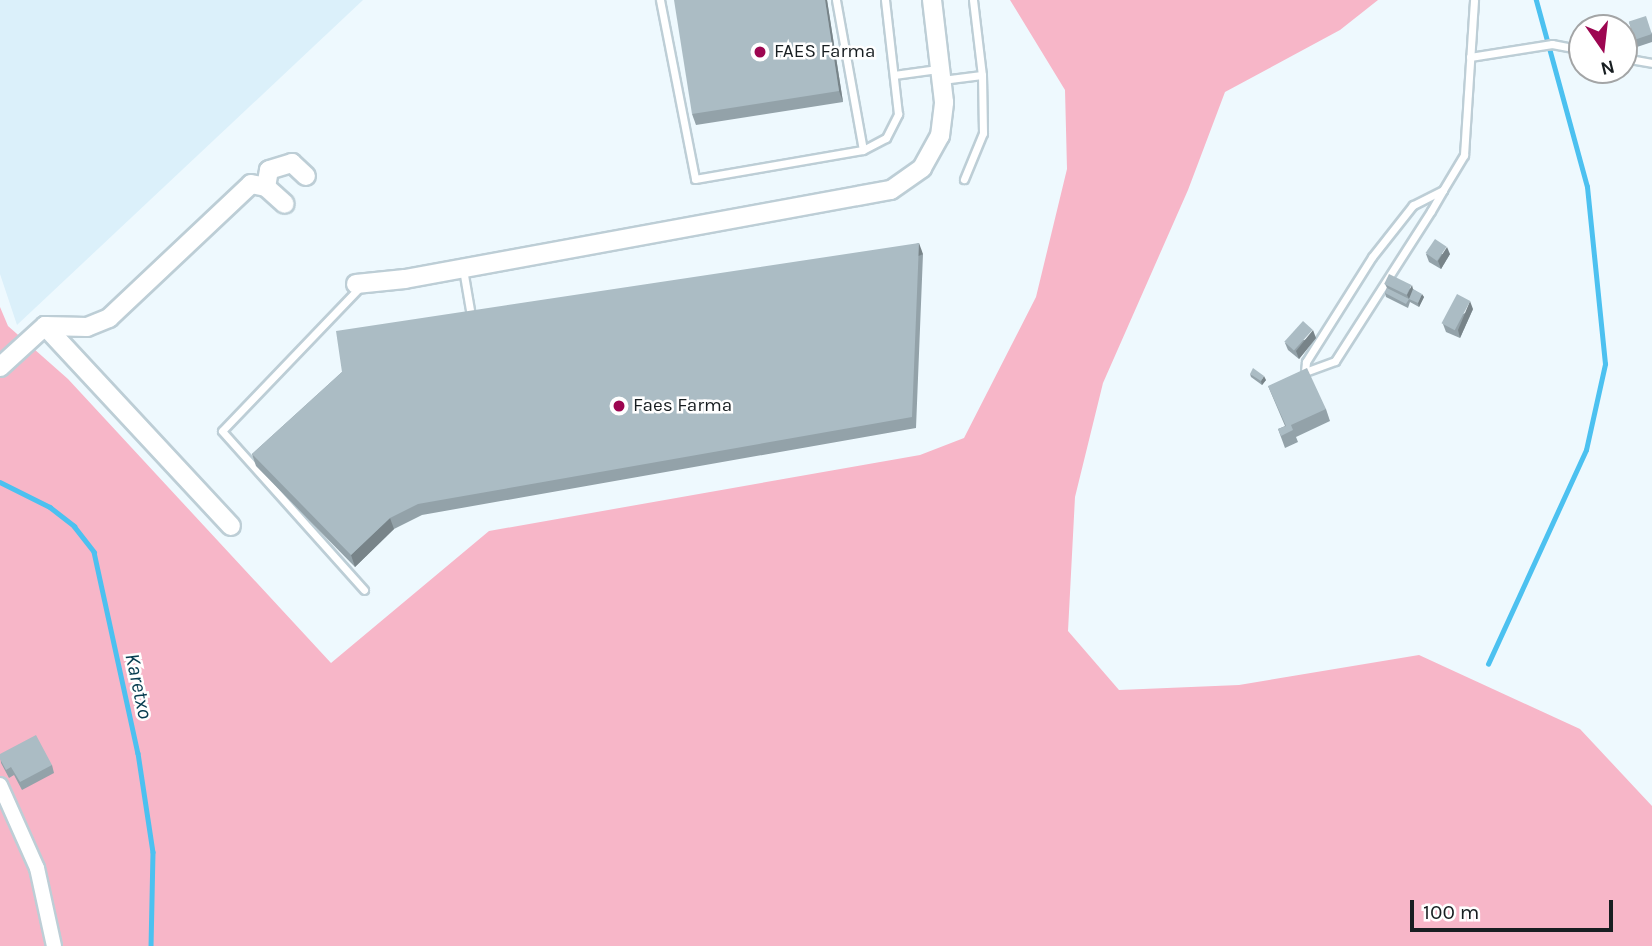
<!DOCTYPE html>
<style>
body{margin:0}
#map{position:relative;width:1652px;height:946px;overflow:hidden;background:#eef9fe;font-family:Karla,sans-serif}
div>[style]{position:absolute}
[style*='--x']{left:calc(var(--x)*1px);top:calc(var(--y)*1px);width:calc(var(--w)*1px);rotate:calc(var(--a)*1deg)}
.built>*{inset:0;background:#dbf0fa}
.green>*{inset:0;background:#f7b6c8}
.stream>*{height:4.5px;margin:-2.25px;padding:0 2.25px;transform-origin:2.25px;border-radius:2.25px;background:#4cc1f0}
.roads{filter:drop-shadow(2px 0 #bdced6) drop-shadow(-2px 0 #bdced6) drop-shadow(0 2px #bdced6) drop-shadow(0 -2px #bdced6)}
.service>*{height:7px;margin:-3.5px;padding:0 3.5px;transform-origin:3.5px;border-radius:3.5px;background:#fff}
.minor>*{height:14px;margin:-7px;padding:0 7px;transform-origin:7px;border-radius:7px;background:#fff}
.tertiary>*{height:18px;margin:-9px;padding:0 9px;transform-origin:9px;border-radius:9px;background:#fff}
.wall>*{inset:0;background:#93a2a9}
.shaded-wall>*{inset:0;background:#788489;transform-origin:0 0}
.building>*{inset:0;background:#abbcc4;transform-origin:0 0}
.dots>*{width:19px;height:19px;translate:-50% -50%;box-sizing:border-box;border:4px solid #fff;border-radius:50%}
span{translate:-50% -50%;white-space:nowrap;text-align:center;line-height:1.15;-webkit-text-stroke:5px #fff;paint-order:stroke}
.poi-label{font-size:19px;color:#181e21}
.left{translate:0 -50%;text-align:left}
.water-label{font-size:21px;color:#073c50;font-style:italic}
.north{position:absolute;left:1568px;top:14px;width:70px;height:70px;box-sizing:border-box;background:#fff;border:2px solid #a3a5a6;border-radius:50%;rotate:166deg;font-size:19px;font-weight:700;line-height:28px;text-align:center;color:#181e21}
.north::after{content:'';display:block;margin:auto;width:24px;height:32px;background:#9d0651;clip-path:polygon(50% 0,100% 100%,50% 72%,0 100%)}
.scale{position:absolute;left:1410px;top:900px;width:203px;height:32px;box-sizing:border-box;border:4px solid #181e21;border-top:0;padding-left:9px;font-size:21px;line-height:24px;white-space:nowrap;color:#181e21;-webkit-text-stroke:5px #fff;paint-order:stroke}
</style>
<div id="map">
<div class="built">
<i style="clip-path:polygon(0 0,363px 0,17px 325px,0 274px)"></i>
</div>
<div class="green">
<i style="clip-path:polygon(1010px 0,1378px 0,1340px 30px,1225px 92px,1188px 190px,1103px 383px,1075px 497px,1068px 631px,1119px 690px,1239px 685px,1419px 655px,1580px 729px,1652px 806px,1652px 946px,0 946px,0 307px,8px 326px,68px 379px,331px 663px,489px 531px,920px 455px,964px 438px,1036px 297px,1067px 169px,1065px 90px)"></i>
</div>
<div class="stream">
<i style="--x:0;--y:482;--w:56;--a:26.6"></i>
<i style="--x:50;--y:507;--w:31;--a:38"></i>
<i style="--x:74;--y:526;--w:33;--a:52"></i>
<i style="--x:94;--y:552;--w:206;--a:77.7"></i>
<i style="--x:138;--y:753;--w:100;--a:81.4"></i>
<i style="--x:153;--y:852;--w:94;--a:91.2"></i>
<i style="--x:1488;--y:664;--w:235;--a:-65.4"></i>
<i style="--x:1586;--y:450;--w:88;--a:-77.5"></i>
<i style="--x:1605;--y:364;--w:178;--a:-95.8"></i>
<i style="--x:1587;--y:187;--w:194;--a:-105.3"></i>
</div>
<div class="roads">
<div class="service">
<i style="--x:660;--y:0;--w:182;--a:78.9"></i>
<i style="--x:695;--y:179;--w:170;--a:-9.8"></i>
<i style="--x:863;--y:150;--w:26;--a:-28"></i>
<i style="--x:886;--y:138;--w:27;--a:-63"></i>
<i style="--x:898;--y:114;--w:115;--a:-96.5"></i>
<i style="--x:836;--y:0;--w:152;--a:79.8"></i>
<i style="--x:973;--y:0;--w:76;--a:83.2"></i>
<i style="--x:1470;--y:57;--w:83;--a:-9"></i>
<i style="--x:1552;--y:44;--w:31;--a:11"></i>
<i style="--x:1624;--y:58;--w:28;--a:10"></i>
<i style="--x:894;--y:75;--w:44;--a:-7.8"></i>
<i style="--x:942;--y:80;--w:40;--a:-7.1"></i>
<i style="--x:982;--y:75;--w:58;--a:89"></i>
<i style="--x:983;--y:133;--w:50;--a:112.4"></i>
<i style="--x:1443;--y:190;--w:34;--a:153"></i>
<i style="--x:1413;--y:205;--w:66;--a:128.3"></i>
<i style="--x:1372;--y:257;--w:124;--a:122.2"></i>
<i style="--x:1306;--y:362;--w:10;--a:96"></i>
<i style="--x:1305;--y:372;--w:32;--a:-20"></i>
<i style="--x:1335;--y:361;--w:178;--a:-57.4"></i>
<i style="--x:1431;--y:211;--w:24;--a:-60"></i>
<i style="--x:1443;--y:190;--w:41;--a:-59"></i>
<i style="--x:1464;--y:155;--w:155;--a:-86.3"></i>
<i style="--x:463;--y:269;--w:42;--a:80.3"></i>
<i style="--x:360;--y:287;--w:199;--a:133.8"></i>
<i style="--x:222;--y:431;--w:213;--a:48.2"></i>
</div>
<div class="minor">
<i style="--x:0;--y:785;--w:91;--a:66"></i>
<i style="--x:37;--y:868;--w:80;--a:77.7"></i>
</div>
<div class="tertiary">
<i style="--x:266;--y:187;--w:25;--a:42"></i>
<i style="--x:356;--y:284;--w:49;--a:-5.8"></i>
<i style="--x:405;--y:279;--w:494;--a:-10.4"></i>
<i style="--x:891;--y:190;--w:38;--a:-35"></i>
<i style="--x:922;--y:168;--w:37;--a:-61"></i>
<i style="--x:940;--y:136;--w:34;--a:-83"></i>
<i style="--x:944;--y:102;--w:103;--a:-96.7"></i>
<i style="--x:45;--y:326;--w:273;--a:47.1"></i>
<i style="--x:0;--y:367;--w:61;--a:-42.3"></i>
<i style="--x:45;--y:326;--w:42;--a:1.4"></i>
<i style="--x:87;--y:327;--w:24;--a:-22"></i>
<i style="--x:109;--y:318;--w:195;--a:-43.3"></i>
<i style="--x:251;--y:184;--w:15;--a:11"></i>
<i style="--x:266;--y:187;--w:17;--a:-80"></i>
<i style="--x:269;--y:170;--w:24;--a:-17"></i>
<i style="--x:292;--y:163;--w:19;--a:43"></i>
</div>
</div>
<div class="wall">
<i style="clip-path:polygon(827px 0,843px 102px,696px 125px,692px 114px)"></i>
<i style="clip-path:polygon(1629px 22px,1652px 33px,1652px 42px,1637px 47px)"></i>
<i style="clip-path:polygon(923px 254px,916px 428px,422px 515px,394px 529px,355px 567px,256px 466px,252px 454px,342px 372px)"></i>
<i style="clip-path:polygon(1426px 254px,1450px 254px,1441px 269px,1429px 262px)"></i>
<i style="clip-path:polygon(1385px 284px,1413px 289px,1424px 297px,1419px 307px,1410px 302px,1408px 308px,1386px 297px,1385px 293px,1387px 288px)"></i>
<i style="clip-path:polygon(1473px 309px,1460px 338px,1446px 332px,1443px 324px)"></i>
<i style="clip-path:polygon(1316px 338px,1299px 359px,1288px 350px,1285px 343px)"></i>
<i style="clip-path:polygon(1250px 374px,1266px 380px,1262px 385px,1251px 377px)"></i>
<i style="clip-path:polygon(1268px 386px,1326px 409px,1330px 421px,1296px 437px,1298px 442px,1285px 448px,1278px 429px,1285px 426px)"></i>
<i style="clip-path:polygon(0 754px,52px 765px,54px 773px,22px 790px,14px 775px,9px 778px,1px 763px)"></i>
</div>
<div class="shaded-wall">
<i style="clip-path:polygon(825px 0,827px 0,843px 102px,839px 91px)"></i>
<i style="left:919px;top:243px;width:12px;height:174px;rotate:70deg"></i>
<i style="clip-path:polygon(1447px 247px,1450px 254px,1441px 269px,1438px 261px)"></i>
<i style="clip-path:polygon(1412px 285px,1414px 293px,1409px 299px,1407px 295px)"></i>
<i style="clip-path:polygon(1422px 294px,1424px 297px,1419px 307px,1418px 303px)"></i>
<i style="clip-path:polygon(1470px 301px,1473px 309px,1460px 338px,1458px 330px)"></i>
<i style="clip-path:polygon(1313px 330px,1316px 338px,1299px 359px,1296px 351px)"></i>
<i style="clip-path:polygon(1264px 376px,1266px 380px,1262px 385px,1261px 381px)"></i>
<i style="clip-path:polygon(390px 518px,394px 529px,355px 567px,351px 555px)"></i>
</div>
<div class="building">
<i style="clip-path:polygon(674px 0,825px 0,839px 91px,692px 114px)"></i>
<i style="left:1646px;top:16px;width:19px;height:18px;rotate:72deg"></i>
<i style="left:1435px;top:239px;width:14px;height:17px;rotate:34deg"></i>
<i style="clip-path:polygon(919px 243px,912px 417px,418px 504px,390px 518px,351px 555px,252px 454px,342px 372px,336px 331px)"></i>
<i style="left:1389px;top:274px;width:25px;height:11px;rotate:26deg"></i>
<i style="clip-path:polygon(1387px 288px,1409px 299px,1413px 289px,1422px 294px,1418px 303px,1409px 299px,1406px 304px,1385px 293px)"></i>
<i style="left:1457px;top:294px;width:15px;height:33px;rotate:28deg"></i>
<i style="left:1303px;top:321px;width:13px;height:28px;rotate:42deg"></i>
<i style="clip-path:polygon(1253px 368px,1264px 376px,1261px 381px,1250px 374px)"></i>
<i style="clip-path:polygon(1307px 368px,1326px 409px,1291px 425px,1293px 430px,1281px 436px,1278px 429px,1286px 426px,1268px 386px)"></i>
<i style="clip-path:polygon(36px 735px,52px 765px,20px 782px,11px 767px,6px 770px,0 759px,0 754px)"></i>
</div>
<div class="dots">
<i style="left:760px;top:52px;background:#9d0651"></i>
<i style="left:619px;top:406px;background:#9d0651"></i>
</div>
<div class="poi-label">
<span class="left" style="left:774px;top:52px">FAES Farma</span>
<span class="left" style="left:633px;top:406px">Faes Farma</span>
</div>
<div class="water-label">
<span style="left:139px;top:686px;rotate:78deg">Karetxo</span>
</div>
<div class="north">N</div>
<div class="scale">100 m</div>
</div>
